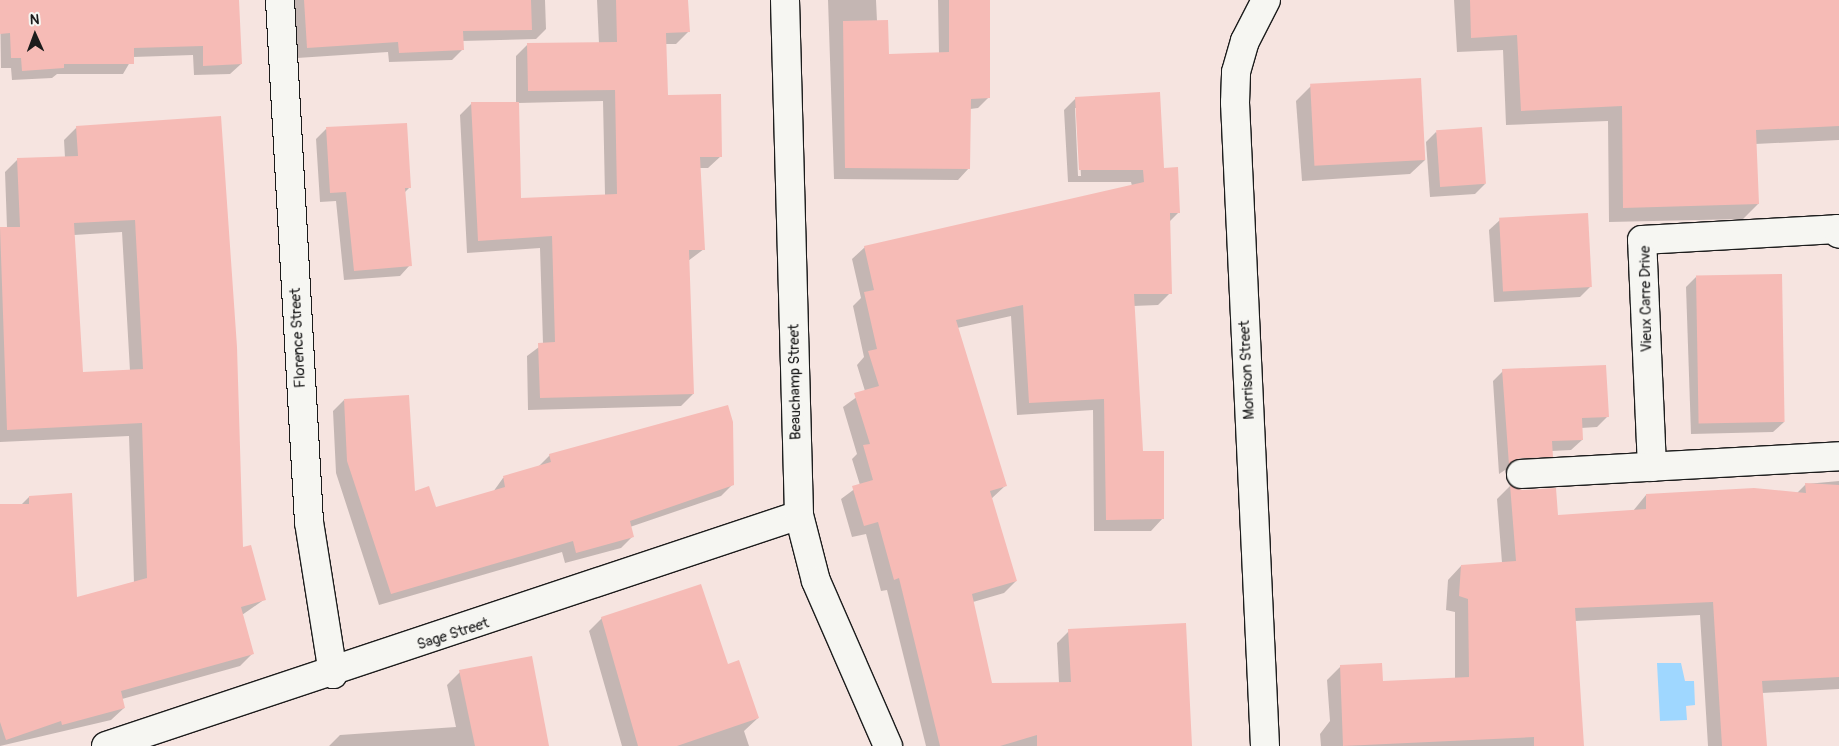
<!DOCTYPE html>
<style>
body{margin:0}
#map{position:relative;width:1839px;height:746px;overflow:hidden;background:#f6e4e0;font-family:Pangolin,sans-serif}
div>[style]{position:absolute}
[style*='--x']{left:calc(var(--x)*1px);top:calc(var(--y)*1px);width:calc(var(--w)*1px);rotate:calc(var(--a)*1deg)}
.water>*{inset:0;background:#9fd7ff}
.shadow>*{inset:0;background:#0003}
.building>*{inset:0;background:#f6bbb6;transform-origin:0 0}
.roads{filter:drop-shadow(1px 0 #1c1c1c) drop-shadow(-1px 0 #1c1c1c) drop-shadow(0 1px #1c1c1c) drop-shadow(0 -1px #1c1c1c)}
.street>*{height:28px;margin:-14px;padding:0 14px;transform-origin:14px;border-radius:14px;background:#f6f6f2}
.secondary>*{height:28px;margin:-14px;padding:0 14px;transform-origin:14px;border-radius:14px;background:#f6f6f2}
span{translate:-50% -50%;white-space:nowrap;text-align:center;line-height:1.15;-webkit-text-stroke:4px #f6f6f2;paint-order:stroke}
.street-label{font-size:15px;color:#1c1c1c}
.north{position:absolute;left:10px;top:10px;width:50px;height:50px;-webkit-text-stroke:4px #f6f6f2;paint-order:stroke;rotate:358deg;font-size:14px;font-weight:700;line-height:20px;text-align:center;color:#1c1c1c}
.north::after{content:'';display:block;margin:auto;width:18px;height:22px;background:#1c1c1c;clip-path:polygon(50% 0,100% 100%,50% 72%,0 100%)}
</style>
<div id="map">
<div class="water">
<i style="clip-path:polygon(1657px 663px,1681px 663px,1685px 681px,1694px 681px,1695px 705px,1686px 706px,1687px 720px,1660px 721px)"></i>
</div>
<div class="shadow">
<i style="clip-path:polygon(0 0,238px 0,241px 64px,230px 74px,194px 75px,193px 55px,133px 57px,123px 74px,57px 74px,52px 78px,12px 80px,11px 68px,1px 68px)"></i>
<i style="clip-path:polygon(294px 0,545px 0,546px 29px,536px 39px,462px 41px,462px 50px,452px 60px,389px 62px,388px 52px,297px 58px)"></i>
<i style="clip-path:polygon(evenodd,597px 0,687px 0,689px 31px,676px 44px,665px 44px,667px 96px,721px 156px,708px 168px,699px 168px,704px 249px,688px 261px,693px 394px,681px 406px,528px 410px,527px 356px,543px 344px,540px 248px,467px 253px,460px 115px,472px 103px,516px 103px,516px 56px,528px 44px,599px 44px,597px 0,603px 101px,605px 195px,520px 199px,518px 103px,603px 101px)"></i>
<i style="clip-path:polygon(828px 0,876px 0,877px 21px,888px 55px,939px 54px,938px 0,989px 0,989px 97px,978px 108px,970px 109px,969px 168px,958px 180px,834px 179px)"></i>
<i style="clip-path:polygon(1454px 0,1839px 0,1839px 140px,1755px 144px,1758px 204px,1743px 219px,1609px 222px,1608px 121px,1506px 125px,1503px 50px,1457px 52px)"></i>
<i style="clip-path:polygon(1311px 86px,1425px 160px,1410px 174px,1302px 181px,1296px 101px)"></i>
<i style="clip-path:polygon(evenodd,1076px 98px,1163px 169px,1179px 212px,1169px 222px,1170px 293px,1158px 305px,1133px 306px,1142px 452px,1163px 518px,1151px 531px,1094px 531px,1093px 410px,1017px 415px,1011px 316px,957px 328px,1005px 486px,991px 499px,1016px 581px,1004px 593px,973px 602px,991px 684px,1059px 683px,1057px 643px,1069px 631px,1190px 746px,926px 746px,887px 590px,881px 591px,866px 534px,852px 537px,841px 499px,860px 485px,852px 459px,857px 454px,843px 407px,865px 391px,857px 365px,864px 357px,853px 306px,861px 298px,852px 259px,865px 247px,1132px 186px,1131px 182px,1068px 182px,1064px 110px,1076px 98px,1075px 108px,1077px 108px,1081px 176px,1078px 176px,1075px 108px)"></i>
<i style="clip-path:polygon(evenodd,220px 117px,242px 549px,265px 599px,242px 615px,253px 653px,240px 666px,122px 699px,124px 708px,111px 720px,0 746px,0 506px,21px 505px,29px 497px,76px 598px,134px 583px,129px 436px,0 442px,0 229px,7px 228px,5px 172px,18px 159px,65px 158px,64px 140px,77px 127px,220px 117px,122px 232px,130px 371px,82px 373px,74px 235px,122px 232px)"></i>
<i style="clip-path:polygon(326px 129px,410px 187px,404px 193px,410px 265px,400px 276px,344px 280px,336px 201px,320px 202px,316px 139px)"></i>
<i style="clip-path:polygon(1436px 132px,1485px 184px,1475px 194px,1430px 197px,1426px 142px)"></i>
<i style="clip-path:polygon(1500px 220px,1591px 286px,1580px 297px,1494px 302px,1489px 230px)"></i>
<i style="clip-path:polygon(1696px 277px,1784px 422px,1773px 432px,1691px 434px,1686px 287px)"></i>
<i style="clip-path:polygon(1503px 371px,1607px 417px,1597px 427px,1581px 428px,1582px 440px,1571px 450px,1552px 451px,1542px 466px,1508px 468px,1499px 474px,1493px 381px)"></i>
<i style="clip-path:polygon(344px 400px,413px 493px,435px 508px,493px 492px,503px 478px,538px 467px,550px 455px,733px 484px,721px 496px,630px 527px,633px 536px,621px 548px,565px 563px,562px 552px,379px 605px,336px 473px,333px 411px)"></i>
<i style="clip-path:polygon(1839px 481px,1839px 689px,1762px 693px,1766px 746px,1708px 746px,1700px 615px,1575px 621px,1582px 746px,1321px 746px,1320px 734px,1330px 721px,1327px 680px,1341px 666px,1382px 682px,1455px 679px,1455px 612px,1446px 610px,1448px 580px,1461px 566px,1502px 563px,1497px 499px,1510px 486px,1557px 516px,1633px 511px,1646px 495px,1797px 493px,1806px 484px)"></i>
<i style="clip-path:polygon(602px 618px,727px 665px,758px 718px,744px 731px,749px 746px,622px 746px,589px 631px)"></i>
<i style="clip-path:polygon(460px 672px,548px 746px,329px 746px,340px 735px,456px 727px,447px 685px)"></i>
</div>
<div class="building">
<i style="clip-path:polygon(0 0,239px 0,242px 64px,203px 66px,203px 46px,134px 48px,134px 64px,64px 64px,64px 68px,22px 71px,21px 58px,11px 58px,10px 33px,0 34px)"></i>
<i style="clip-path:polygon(304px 0,531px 0,532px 30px,463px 31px,464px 50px,399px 53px,398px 42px,307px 48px)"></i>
<i style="clip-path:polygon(616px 0,688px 0,690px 32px,666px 33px,668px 95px,721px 94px,722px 157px,700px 157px,705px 250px,689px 250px,694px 394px,540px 398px,538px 343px,555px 342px,552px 236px,478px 241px,471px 102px,519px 102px,521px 198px,617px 194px,615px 90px,528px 91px,527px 43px,617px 42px)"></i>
<i style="clip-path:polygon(949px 0,990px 0,990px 98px,971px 99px,970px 169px,845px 168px,843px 21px,888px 20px,889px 54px,949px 52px)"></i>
<i style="clip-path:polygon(1470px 0,1839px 0,1839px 126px,1756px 130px,1759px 204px,1623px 208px,1622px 106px,1521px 111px,1517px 35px,1471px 38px)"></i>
<i style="left:1421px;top:78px;width:82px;height:111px;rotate:87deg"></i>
<i style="clip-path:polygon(1160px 92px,1164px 168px,1178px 167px,1180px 213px,1170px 213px,1172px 294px,1134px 294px,1143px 451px,1164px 451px,1164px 519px,1106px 520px,1104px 399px,1029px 403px,1023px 305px,956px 320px,1007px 486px,990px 491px,1017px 581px,972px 594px,992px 683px,1071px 682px,1068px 629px,1186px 623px,1192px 746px,1037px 746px,1037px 735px,1000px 746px,940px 746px,899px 578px,894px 580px,878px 522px,864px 526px,852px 486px,873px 480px,863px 445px,870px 444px,854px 393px,879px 386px,868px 351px,877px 349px,864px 292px,874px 290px,864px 246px,1144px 182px,1143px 170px,1079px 170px,1075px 97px)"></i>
<i style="clip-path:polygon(evenodd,221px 116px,237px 347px,243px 547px,251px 545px,266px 600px,241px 607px,254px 654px,121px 691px,125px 708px,62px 725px,61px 721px,6px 740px,0 722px,0 504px,29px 504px,29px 496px,72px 493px,77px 597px,147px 578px,142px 423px,7px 430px,0 227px,20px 227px,17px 158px,78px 156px,76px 126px,221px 116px,135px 220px,143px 369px,83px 372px,74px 223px,135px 220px)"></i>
<i style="clip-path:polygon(407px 123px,411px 188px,405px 188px,412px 266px,354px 271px,346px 192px,330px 193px,326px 127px)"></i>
<i style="left:1482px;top:127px;width:57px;height:46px;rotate:86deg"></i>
<i style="left:1588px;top:213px;width:74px;height:89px;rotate:87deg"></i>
<i style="left:1782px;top:274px;width:148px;height:86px;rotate:89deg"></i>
<i style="clip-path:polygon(1606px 365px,1609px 417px,1582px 418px,1583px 440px,1552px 441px,1553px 457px,1520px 458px,1509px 465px,1502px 369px)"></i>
<i style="clip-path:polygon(409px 395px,415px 491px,429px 486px,436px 507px,505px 487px,503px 476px,551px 462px,549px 454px,728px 405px,733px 422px,734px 485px,630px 521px,634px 537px,576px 553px,573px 541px,391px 594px,347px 461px,344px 399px)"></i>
<i style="clip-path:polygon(1805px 483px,1839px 485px,1839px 677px,1762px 681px,1767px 746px,1722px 746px,1713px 602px,1575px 608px,1584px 746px,1534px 746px,1534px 737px,1343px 746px,1340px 665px,1382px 663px,1383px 681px,1469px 677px,1468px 599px,1459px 596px,1461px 565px,1516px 561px,1510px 485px,1522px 490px,1556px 488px,1558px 515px,1646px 509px,1646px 494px,1754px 488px,1806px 493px)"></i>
<i style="clip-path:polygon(701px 584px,728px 664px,739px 660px,759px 718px,677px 746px,638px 746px,601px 617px)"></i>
<i style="clip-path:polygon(532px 656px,549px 746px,475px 746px,459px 670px)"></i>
</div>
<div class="roads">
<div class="street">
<i style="--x:280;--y:0;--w:523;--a:86.82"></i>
<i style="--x:309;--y:522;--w:154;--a:81"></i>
<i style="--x:1652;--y:467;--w:227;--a:-92.5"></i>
<i style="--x:1642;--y:240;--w:195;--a:-3.2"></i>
<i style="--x:1837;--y:229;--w:5;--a:68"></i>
<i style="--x:1521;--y:474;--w:319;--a:-3.2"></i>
<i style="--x:106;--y:746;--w:730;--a:-18.43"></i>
<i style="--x:1265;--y:746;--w:644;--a:-92.67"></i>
<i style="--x:1235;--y:103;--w:31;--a:-88"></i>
<i style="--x:1236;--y:72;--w:32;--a:-74"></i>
<i style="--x:1245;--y:41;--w:46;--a:-62.9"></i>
</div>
<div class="secondary">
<i style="--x:785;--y:0;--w:515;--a:88.44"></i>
<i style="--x:799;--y:515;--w:68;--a:75.6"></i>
<i style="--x:816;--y:581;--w:180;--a:66.4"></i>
</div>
</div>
<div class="street-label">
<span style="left:1646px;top:299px;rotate:-91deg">Vieux Carre Drive</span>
<span style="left:298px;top:338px;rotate:-93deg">Florence Street</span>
<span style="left:1247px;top:370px;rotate:-93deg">Morrison Street</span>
<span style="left:795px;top:382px;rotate:-91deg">Beauchamp Street</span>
<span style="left:453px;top:634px;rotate:-18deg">Sage Street</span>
</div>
<div class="north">N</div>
</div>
